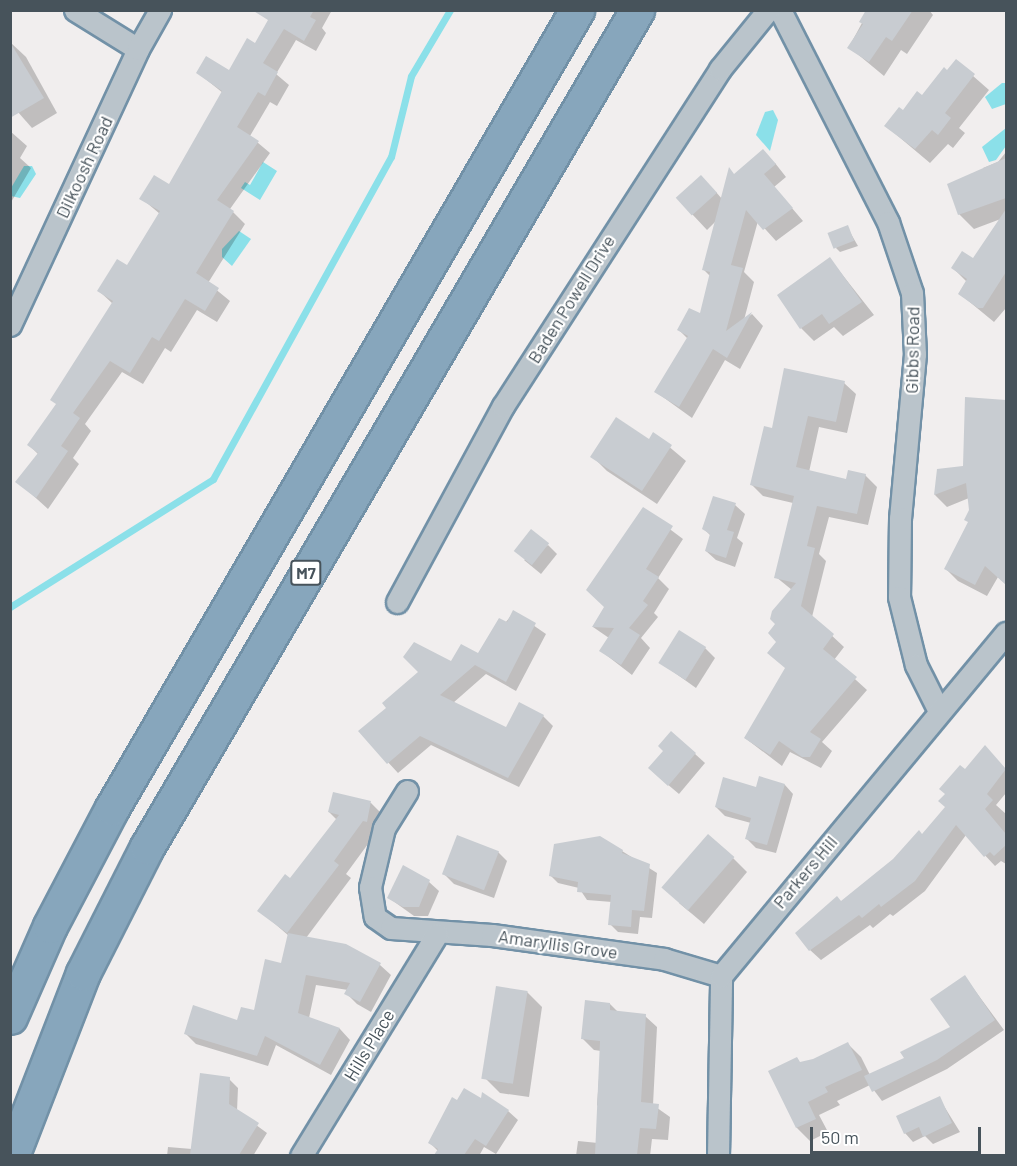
<!DOCTYPE html>
<style>
body{margin:0}
#map{position:relative;width:1017px;height:1166px;overflow:hidden;background:#f1eeee;font-family:Barlow,sans-serif}
div>[style]{position:absolute}
[style*='--x']{left:calc(var(--x)*1px);top:calc(var(--y)*1px);width:calc(var(--w)*1px);rotate:calc(var(--a)*1deg)}
.water>*{inset:0;background:#8be0e9}
.shadow>*{inset:0;background:#0003}
.stream>*{height:7px;margin:-3.5px;padding:0 3.5px;transform-origin:3.5px;border-radius:3.5px;background:#8be0e9}
.building>*{inset:0;background:#c8ccd1;transform-origin:0 0}
.roads{filter:drop-shadow(2px 0 #7291a7) drop-shadow(-2px 0 #7291a7) drop-shadow(0 2px #7291a7) drop-shadow(0 -2px #7291a7)}
.minor>*{height:21px;margin:-10.5px;padding:0 10.5px;transform-origin:10.5px;border-radius:10.5px;background:#bac4cb}
.motorway>*{height:33px;margin:-16.5px;padding:0 16.5px;transform-origin:16.5px;border-radius:16.5px;background:#87a6bc}
span{translate:-50% -50%;white-space:nowrap;text-align:center;line-height:1.15;-webkit-text-stroke:4.5px #fff;paint-order:stroke}
.shield-label span{padding:2px 4px;background:#fff;border:2px solid;border-radius:4px;-webkit-text-stroke-width:0}
.shield-label{font-size:16px;color:#47535b;font-weight:700}
.street-label{font-size:18px;color:#47535b}
.frame{position:absolute;inset:0;border:12px solid #47535b;pointer-events:none}
.scale{position:absolute;left:810px;top:1127px;width:171px;height:27px;box-sizing:border-box;border:3px solid #47535b;border-top:0;padding-left:8px;font-size:18px;line-height:21px;white-space:nowrap;color:#47535b;-webkit-text-stroke:4px #fff;paint-order:stroke}
</style>
<div id="map">
<div class="water">
<i style="clip-path:polygon(1002px 83px,1006px 83px,1006px 104px,992px 109px,985px 97px)"></i>
<i style="clip-path:polygon(773px 110px,778px 120px,770px 151px,756px 135px,765px 112px)"></i>
<i style="clip-path:polygon(1006px 128px,1006px 146px,996px 160px,989px 162px,982px 147px)"></i>
<i style="clip-path:polygon(263px 162px,277px 171px,260px 200px,241px 188px,245px 182px,250px 185px)"></i>
<i style="clip-path:polygon(24px 166px,32px 166px,36px 174px,20px 198px,11px 196px,11px 188px)"></i>
<i style="clip-path:polygon(239px 231px,251px 239px,232px 266px,222px 257px,222px 249px)"></i>
</div>
<div class="shadow">
<i style="clip-path:polygon(275px 10px,332px 10px,322px 28px,326px 33px,316px 51px,296px 40px,276px 74px,289px 85px,277px 106px,270px 102px,250px 136px,270px 153px,230px 209px,245px 224px,208px 283px,230px 301px,217px 322px,197px 310px,171px 352px,165px 348px,143px 384px,122px 372px,85px 424px,91px 431px,73px 458px,79px 464px,48px 509px,17px 481px,39px 455px,29px 445px,57px 404px,113px 304px,99px 291px,127px 267px,160px 214px,141px 198px,169px 186px,223px 93px,198px 73px,229px 72px,255px 45px)"></i>
<i style="clip-path:polygon(869px 10px,929px 10px,933px 15px,907px 54px,901px 50px,884px 76px,849px 47px)"></i>
<i style="clip-path:polygon(10px 42px,26px 57px,57px 113px,32px 128px,10px 103px)"></i>
<i style="clip-path:polygon(956px 61px,989px 90px,959px 128px,965px 133px,953px 148px,948px 144px,930px 163px,886px 126px,923px 97px)"></i>
<i style="clip-path:polygon(10px 131px,27px 146px,20px 158px,31px 168px,10px 204px)"></i>
<i style="clip-path:polygon(1006px 152px,1006px 217px,974px 229px,959px 214px,985px 172px,983px 168px,998px 162px)"></i>
<i style="clip-path:polygon(775px 163px,786px 177px,774px 187px,803px 221px,776px 241px,758px 221px,744px 272px,754px 282px,744px 320px,752px 314px,763px 326px,740px 369px,725px 360px,692px 418px,656px 392px,688px 339px,679px 330px,701px 315px,711px 277px,703px 269px,716px 221px,707px 230px,678px 199px,716px 192px,722px 199px,735px 175px)"></i>
<i style="clip-path:polygon(998px 225px,1006px 231px,1006px 308px,994px 322px,960px 294px,967px 282px,953px 268px,974px 260px)"></i>
<i style="clip-path:polygon(847px 227px,858px 246px,840px 252px,836px 248px)"></i>
<i style="clip-path:polygon(830px 259px,874px 315px,843px 336px,834px 327px,814px 341px,801px 328px)"></i>
<i style="clip-path:polygon(844px 383px,856px 394px,847px 433px,819px 427px,809px 472px,847px 481px,865px 475px,877px 487px,868px 525px,829px 517px,819px 554px,826px 561px,812px 617px,844px 647px,834px 660px,867px 690px,822px 742px,832px 751px,821px 768px,790px 752px,782px 766px,745px 738px,787px 669px,777px 624px,792px 590px,776px 577px,793px 503px,763px 496px,752px 485px,773px 430px)"></i>
<i style="clip-path:polygon(966px 398px,1006px 402px,1006px 584px,998px 577px,987px 596px,958px 581px,946px 569px,969px 523px,969px 498px,947px 507px,935px 495px,939px 470px,965px 467px)"></i>
<i style="clip-path:polygon(654px 434px,686px 461px,657px 504px,607px 471px,592px 456px,649px 441px)"></i>
<i style="clip-path:polygon(735px 505px,745px 514px,737px 538px,743px 543px,735px 567px,716px 560px,706px 551px,711px 536px,704px 529px)"></i>
<i style="clip-path:polygon(643px 509px,683px 539px,658px 578px,669px 589px,654px 613px,658px 617px,641px 638px,650px 648px,632px 675px,601px 651px,609px 638px,593px 627px,606px 607px)"></i>
<i style="clip-path:polygon(548px 545px,557px 554px,541px 574px,524px 560px)"></i>
<i style="clip-path:polygon(514px 612px,546px 634px,516px 691px,486px 674px,453px 703px,506px 729px,543px 716px,553px 726px,519px 787px,431px 745px,398px 773px,360px 732px,451px 663px,479px 655px)"></i>
<i style="clip-path:polygon(705px 648px,715px 658px,696px 688px,661px 663px)"></i>
<i style="clip-path:polygon(672px 733px,705px 763px,679px 794px,660px 778px)"></i>
<i style="clip-path:polygon(995px 758px,1006px 770px,1006px 793px,996px 805px,1006px 814px,1006px 864px,1001px 861px,995px 866px,966px 835px,925px 891px,893px 916px,890px 914px,873px 928px,870px 925px,821px 960px,810px 950px,841px 902px,923px 836px,946px 808px,965px 771px)"></i>
<i style="clip-path:polygon(785px 785px,793px 794px,776px 853px,756px 848px,747px 839px,751px 823px,725px 816px,716px 807px,757px 788px)"></i>
<i style="clip-path:polygon(334px 794px,371px 803px,383px 815px,376px 833px,346px 874px,351px 878px,306px 938px,345px 945px,380px 965px,391px 975px,371px 1012px,357px 1004px,346px 993px,348px 990px,316px 985px,309px 1018px,340px 1029px,350px 1040px,331px 1075px,276px 1045px,268px 1066px,196px 1044px,186px 1034px,238px 1022px,255px 1012px,283px 964px,289px 936px,259px 910px,290px 880px,337px 820px,329px 812px)"></i>
<i style="clip-path:polygon(622px 851px,657px 873px,652px 918px,640px 917px,638px 934px,618px 932px,610px 924px,612px 902px,587px 900px,579px 888px,558px 883px,550px 875px)"></i>
<i style="clip-path:polygon(498px 852px,507px 861px,494px 898px,454px 884px,444px 874px)"></i>
<i style="clip-path:polygon(733px 858px,747px 872px,704px 924px,679px 903px)"></i>
<i style="clip-path:polygon(429px 882px,439px 891px,428px 916px,414px 916px,389px 898px)"></i>
<i style="clip-path:polygon(965px 977px,1004px 1030px,947px 1069px,882px 1101px,870px 1085px,837px 1101px,840px 1105px,819px 1115px,828px 1132px,810px 1141px,797px 1128px,770px 1072px,813px 1060px,848px 1044px,861px 1057px,870px 1075px,906px 1059px,952px 1028px)"></i>
<i style="clip-path:polygon(527px 992px,542px 1007px,529px 1097px,500px 1093px,485px 1078px)"></i>
<i style="clip-path:polygon(610px 1004px,618px 1012px,645px 1016px,657px 1027px,653px 1105px,670px 1117px,668px 1140px,652px 1139px,650px 1156px,576px 1156px,578px 1141px,598px 1143px,601px 1109px,597px 1105px,601px 1051px,594px 1050px,582px 1038px)"></i>
<i style="clip-path:polygon(229px 1079px,238px 1088px,237px 1111px,267px 1133px,253px 1156px,167px 1156px,168px 1147px,192px 1149px)"></i>
<i style="clip-path:polygon(939px 1098px,960px 1132px,933px 1144px,925px 1136px,913px 1142px,905px 1133px)"></i>
<i style="clip-path:polygon(482px 1101px,508px 1111px,518px 1120px,496px 1154px,484px 1147px,479px 1156px,436px 1156px,438px 1151px,430px 1143px,458px 1102px)"></i>
</div>
<div class="stream">
<i style="--x:10;--y:607;--w:240;--a:-32.2"></i>
<i style="--x:213;--y:479;--w:368;--a:-61.1"></i>
<i style="--x:391;--y:157;--w:83;--a:-76.1"></i>
<i style="--x:411;--y:76;--w:77;--a:-59.4"></i>
</div>
<div class="building">
<i style="clip-path:polygon(252px 10px,314px 10px,310px 17px,316px 20px,304px 41px,284px 29px,263px 63px,278px 72px,265px 96px,258px 92px,237px 127px,259px 141px,217px 200px,234px 211px,196px 273px,219px 288px,205px 311px,185px 299px,159px 341px,152px 337px,130px 373px,110px 361px,73px 413px,80px 418px,61px 446px,68px 451px,36px 498px,15px 482px,38px 453px,27px 445px,56px 404px,50px 400px,113px 301px,97px 291px,117px 259px,127px 265px,160px 211px,139px 199px,154px 175px,169px 184px,222px 91px,196px 73px,206px 56px,229px 70px,247px 38px,255px 43px,268px 20px)"></i>
<i style="clip-path:polygon(866px 10px,913px 10px,892px 41px,886px 37px,869px 62px,847px 48px,863px 24px,859px 22px)"></i>
<i style="clip-path:polygon(10px 42px,44px 98px,10px 118px)"></i>
<i style="clip-path:polygon(956px 59px,975px 74px,945px 113px,951px 118px,938px 135px,932px 130px,915px 149px,884px 126px,899px 107px,903px 110px,917px 91px,922px 95px,944px 67px,947px 70px)"></i>
<i style="clip-path:polygon(763px 149px,776px 164px,764px 174px,793px 208px,763px 230px,746px 210px,731px 265px,743px 268px,726px 331px,752px 312px,727px 358px,713px 349px,679px 407px,654px 392px,688px 336px,677px 330px,689px 308px,700px 313px,710px 272px,702px 270px,729px 167px,734px 174px)"></i>
<i style="clip-path:polygon(1006px 158px,1006px 198px,958px 215px,947px 184px)"></i>
<i style="left:701px;top:175px;width:24px;height:34px;rotate:48deg"></i>
<i style="clip-path:polygon(1006px 209px,1006px 272px,983px 308px,978px 308px,958px 294px,967px 279px,951px 268px,962px 251px,973px 258px)"></i>
<i style="left:848px;top:225px;width:17px;height:22px;rotate:69deg"></i>
<i style="clip-path:polygon(830px 257px,862px 302px,829px 324px,822px 314px,800px 329px,777px 295px)"></i>
<i style="clip-path:polygon(784px 368px,845px 381px,836px 422px,808px 416px,796px 467px,846px 479px,848px 470px,866px 474px,857px 514px,817px 506px,807px 546px,815px 548px,801px 606px,834px 634px,823px 649px,857px 677px,810px 732px,821px 739px,810px 757px,802px 757px,779px 741px,770px 755px,744px 738px,785px 668px,767px 653px,776px 642px,768px 633px,775px 624px,770px 619px,772px 611px,796px 583px,774px 578px,794px 496px,750px 485px,764px 426px,772px 428px)"></i>
<i style="clip-path:polygon(965px 397px,1006px 400px,1006px 585px,985px 566px,975px 585px,944px 569px,968px 522px,964px 520px,969px 510px,966px 483px,934px 495px,937px 469px,963px 466px)"></i>
<i style="clip-path:polygon(616px 417px,649px 439px,653px 432px,672px 445px,642px 491px,590px 457px)"></i>
<i style="clip-path:polygon(713px 496px,736px 503px,727px 530px,734px 532px,726px 558px,705px 551px,710px 534px,702px 529px)"></i>
<i style="clip-path:polygon(643px 507px,673px 526px,646px 569px,659px 577px,643px 601px,648px 605px,629px 628px,640px 635px,621px 665px,599px 651px,614px 628px,592px 627px,604px 607px,586px 590px)"></i>
<i style="left:531px;top:529px;width:23px;height:28px;rotate:38deg"></i>
<i style="clip-path:polygon(513px 610px,536px 623px,506px 682px,475px 665px,440px 695px,506px 727px,519px 702px,544px 715px,508px 778px,420px 736px,387px 764px,358px 731px,386px 708px,382px 703px,418px 672px,403px 657px,414px 642px,451px 661px,461px 644px,478px 653px,499px 618px,507px 622px)"></i>
<i style="left:679px;top:630px;width:32px;height:39px;rotate:32deg"></i>
<i style="clip-path:polygon(671px 731px,696px 753px,668px 786px,648px 768px,663px 751px,658px 746px)"></i>
<i style="clip-path:polygon(985px 745px,1006px 769px,987px 794px,993px 800px,985px 809px,1006px 834px,1006px 845px,994px 856px,990px 852px,984px 857px,956px 825px,915px 881px,881px 907px,879px 904px,862px 918px,859px 915px,809px 951px,795px 933px,837px 896px,841px 901px,893px 859px,919px 830px,922px 834px,945px 807px,938px 801px,945px 794px,939px 789px,960px 765px,965px 769px)"></i>
<i style="clip-path:polygon(759px 776px,785px 784px,767px 845px,745px 839px,751px 818px,715px 807px,723px 777px,756px 787px)"></i>
<i style="clip-path:polygon(333px 792px,371px 801px,367px 822px,363px 821px,334px 861px,339px 865px,287px 933px,257px 911px,285px 874px,290px 878px,339px 815px,328px 812px)"></i>
<i style="left:708px;top:834px;width:35px;height:71px;rotate:41deg"></i>
<i style="left:457px;top:835px;width:45px;height:42px;rotate:21deg"></i>
<i style="clip-path:polygon(600px 836px,623px 850px,622px 853px,650px 864px,644px 911px,632px 910px,631px 927px,608px 925px,611px 895px,577px 892px,578px 882px,549px 876px,554px 844px)"></i>
<i style="clip-path:polygon(403px 865px,430px 880px,419px 907px,403px 907px,387px 898px)"></i>
<i style="clip-path:polygon(288px 933px,346px 944px,381px 963px,360px 1002px,344px 994px,350px 983px,306px 975px,298px 1013px,340px 1028px,320px 1065px,265px 1036px,257px 1056px,184px 1034px,193px 1005px,237px 1020px,241px 1007px,254px 1010px,265px 959px,281px 963px)"></i>
<i style="clip-path:polygon(965px 975px,995px 1020px,937px 1060px,872px 1092px,864px 1076px,904px 1058px,900px 1052px,950px 1027px,930px 999px)"></i>
<i style="left:496px;top:986px;width:32px;height:94px;rotate:9deg"></i>
<i style="clip-path:polygon(585px 1000px,610px 1003px,610px 1010px,646px 1014px,641px 1102px,659px 1104px,656px 1129px,640px 1128px,637px 1155px,595px 1155px,600px 1041px,581px 1039px)"></i>
<i style="clip-path:polygon(848px 1042px,862px 1070px,825px 1087px,828px 1092px,808px 1102px,816px 1119px,796px 1128px,768px 1071px,797px 1057px,800px 1062px,813px 1059px)"></i>
<i style="clip-path:polygon(200px 1073px,230px 1077px,229px 1104px,259px 1123px,239px 1155px,190px 1155px)"></i>
<i style="clip-path:polygon(464px 1088px,481px 1098px,482px 1092px,509px 1110px,486px 1146px,475px 1139px,464px 1155px,434px 1155px,438px 1149px,428px 1143px,452px 1097px,457px 1100px)"></i>
<i style="clip-path:polygon(940px 1096px,952px 1123px,923px 1137px,919px 1127px,904px 1134px,896px 1116px)"></i>
</div>
<div class="roads">
<div class="minor">
<i style="--x:75;--y:10;--w:74;--a:31.8"></i>
<i style="--x:780;--y:10;--w:238;--a:63"></i>
<i style="--x:888;--y:222;--w:75;--a:71.3"></i>
<i style="--x:912;--y:293;--w:61;--a:87.2"></i>
<i style="--x:915;--y:354;--w:165;--a:95.2"></i>
<i style="--x:900;--y:518;--w:79;--a:90.7"></i>
<i style="--x:899;--y:597;--w:70;--a:76"></i>
<i style="--x:916;--y:665;--w:51;--a:63.4"></i>
<i style="--x:10;--y:325;--w:304;--a:-65.1"></i>
<i style="--x:138;--y:49;--w:45;--a:-60.6"></i>
<i style="--x:397;--y:602;--w:223;--a:-61.6"></i>
<i style="--x:503;--y:406;--w:401;--a:-57.2"></i>
<i style="--x:720;--y:69;--w:76;--a:-50.9"></i>
<i style="--x:407;--y:791;--w:44;--a:121.9"></i>
<i style="--x:384;--y:828;--w:61;--a:103.3"></i>
<i style="--x:370;--y:887;--w:30;--a:81"></i>
<i style="--x:375;--y:917;--w:19;--a:35"></i>
<i style="--x:391;--y:928;--w:101;--a:4"></i>
<i style="--x:492;--y:935;--w:174;--a:7.9"></i>
<i style="--x:664;--y:959;--w:59;--a:16.6"></i>
<i style="--x:301;--y:1156;--w:260;--a:-58.5"></i>
<i style="--x:718;--y:1156;--w:180;--a:-89"></i>
<i style="--x:721;--y:976;--w:446;--a:-50.3"></i>
</div>
<div class="motorway">
<i style="--x:10;--y:1017;--w:99;--a:-66.3"></i>
<i style="--x:50;--y:926;--w:133;--a:-62.3"></i>
<i style="--x:112;--y:808;--w:924;--a:-59.77"></i>
<i style="--x:12;--y:1156;--w:196;--a:-68.8"></i>
<i style="--x:83;--y:973;--w:141;--a:-63.1"></i>
<i style="--x:147;--y:847;--w:970;--a:-59.65"></i>
</div>
</div>
<div class="shield-label">
<span style="left:306px;top:573px">M7</span>
</div>
<div class="street-label">
<span style="left:84px;top:167px;rotate:-65deg">Dilkoosh Road</span>
<span style="left:571px;top:299px;rotate:-58deg">Baden Powell Drive</span>
<span style="left:912px;top:350px;rotate:-89deg">Gibbs Road</span>
<span style="left:805px;top:872px;rotate:-50deg">Parkers Hill</span>
<span style="left:558px;top:944px;rotate:8deg">Amaryllis Grove</span>
<span style="left:369px;top:1045px;rotate:-59deg">Hills Place</span>
</div>
<div class="frame"></div>
<div class="scale">50 m</div>
</div>
